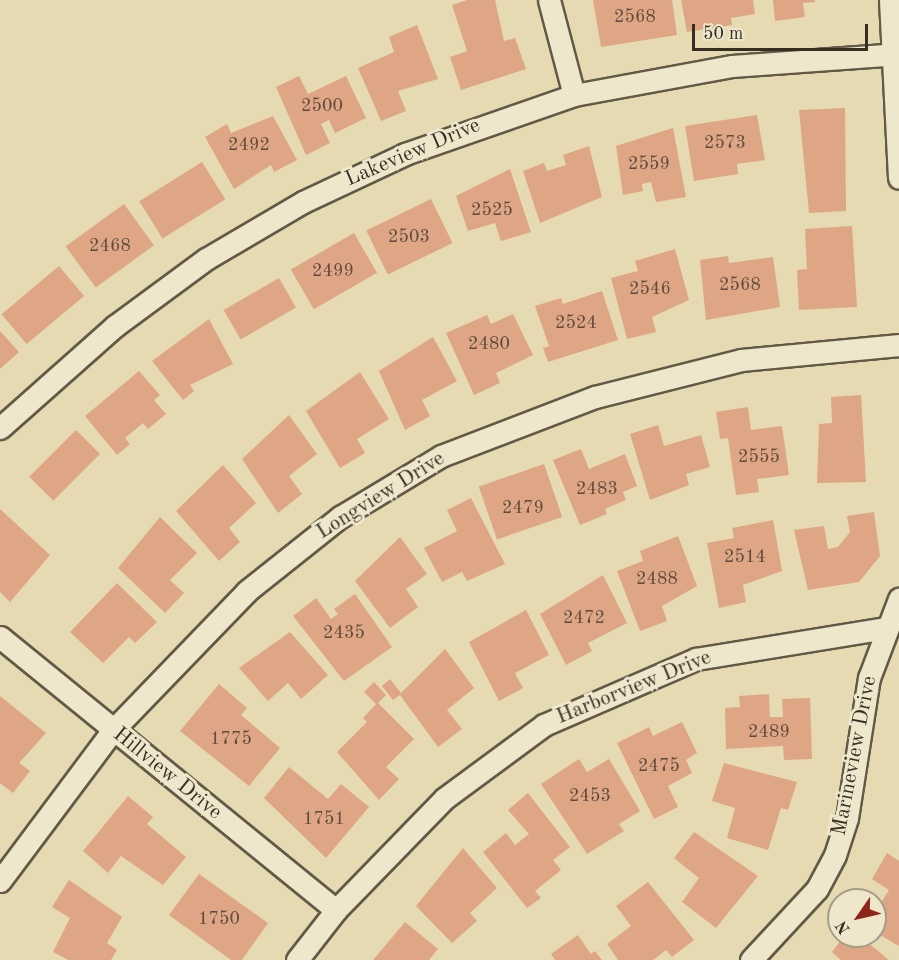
<!DOCTYPE html>
<style>
body{margin:0}
#map{position:relative;width:899px;height:960px;overflow:hidden;background:#e5dab1;font-family:"Old Standard TT",serif}
div>[style]{position:absolute}
[style*='--x']{left:calc(var(--x)*1px);top:calc(var(--y)*1px);width:calc(var(--w)*1px);rotate:calc(var(--a)*1deg)}
.building>*{inset:0;background:#dfa685;transform-origin:0 0}
.roads{filter:drop-shadow(2px 0 #625946) drop-shadow(-2px 0 #625946) drop-shadow(0 2px #625946) drop-shadow(0 -2px #625946)}
.street>*{height:21px;margin:-10.5px;padding:0 10.5px;transform-origin:10.5px;border-radius:10.5px;background:#eee7cc}
span{translate:-50% -50%;white-space:nowrap;text-align:center;line-height:1.15;-webkit-text-stroke:6px #eee7cc;paint-order:stroke}
.number-label{font-size:18px;color:#604c3c}
.number-label span{-webkit-text-stroke-width:0}
.street-label{font-size:21px;color:#362e23}
.north{position:absolute;left:827px;top:888px;width:60px;height:60px;box-sizing:border-box;background:#eee7cc;border:2px solid #a49d88;border-radius:50%;rotate:236deg;font-size:16px;font-weight:700;line-height:24px;text-align:center;color:#362e23}
.north::after{content:'';display:block;margin:auto;width:21px;height:27px;background:#8f2418;clip-path:polygon(50% 0,100% 100%,50% 72%,0 100%)}
.scale{position:absolute;left:692px;top:24px;width:176px;height:27px;box-sizing:border-box;border:3px solid #362e23;border-top:0;padding-left:8px;font-size:18px;line-height:21px;white-space:nowrap;color:#362e23;-webkit-text-stroke:4px #eee7cc;paint-order:stroke}
</style>
<div id="map">
<div class="building">
<i style="clip-path:polygon(467px 0,495px 0,504px 41px,515px 38px,526px 69px,461px 90px,450px 57px,467px 51px,452px 5px)"></i>
<i style="clip-path:polygon(593px 0,672px 0,677px 35px,601px 47px)"></i>
<i style="clip-path:polygon(681px 0,753px 0,755px 14px,731px 18px,732px 25px,687px 32px)"></i>
<i style="clip-path:polygon(773px 0,815px 0,815px 2px,803px 3px,805px 17px,775px 21px)"></i>
<i style="clip-path:polygon(417px 25px,438px 79px,398px 91px,406px 111px,381px 121px,358px 68px,394px 52px,389px 37px)"></i>
<i style="clip-path:polygon(299px 76px,308px 94px,346px 76px,366px 118px,335px 133px,329px 120px,321px 124px,330px 143px,306px 155px,276px 87px)"></i>
<i style="clip-path:polygon(845px 108px,846px 211px,809px 213px,799px 110px)"></i>
<i style="clip-path:polygon(757px 115px,765px 160px,737px 164px,738px 174px,694px 181px,685px 126px)"></i>
<i style="clip-path:polygon(273px 116px,297px 160px,274px 172px,271px 165px,234px 189px,205px 137px,227px 124px,231px 133px)"></i>
<i style="clip-path:polygon(673px 128px,686px 197px,656px 202px,651px 182px,642px 184px,643px 191px,623px 195px,616px 146px)"></i>
<i style="clip-path:polygon(589px 146px,602px 197px,540px 223px,523px 171px,544px 163px,547px 171px,566px 165px,563px 155px)"></i>
<i style="left:202px;top:162px;width:44px;height:74px;rotate:58deg"></i>
<i style="clip-path:polygon(510px 169px,531px 232px,501px 241px,495px 223px,468px 231px,456px 196px)"></i>
<i style="left:431px;top:199px;width:49px;height:72px;rotate:64deg"></i>
<i style="left:124px;top:204px;width:51px;height:72px;rotate:54deg"></i>
<i style="clip-path:polygon(852px 226px,857px 307px,799px 310px,797px 270px,807px 269px,805px 229px)"></i>
<i style="left:354px;top:233px;width:46px;height:73px;rotate:60deg"></i>
<i style="clip-path:polygon(675px 249px,689px 300px,652px 317px,656px 332px,627px 339px,611px 278px,638px 271px,635px 261px)"></i>
<i style="clip-path:polygon(728px 256px,729px 263px,773px 257px,780px 307px,706px 320px,700px 260px)"></i>
<i style="left:59px;top:266px;width:39px;height:75px;rotate:50deg"></i>
<i style="left:279px;top:278px;width:34px;height:64px;rotate:60deg"></i>
<i style="clip-path:polygon(602px 291px,618px 340px,548px 362px,543px 348px,549px 346px,535px 306px,561px 298px,563px 304px)"></i>
<i style="clip-path:polygon(513px 314px,533px 355px,496px 373px,500px 383px,474px 395px,446px 333px,487px 315px,491px 324px)"></i>
<i style="clip-path:polygon(209px 319px,233px 364px,190px 385px,194px 391px,183px 400px,152px 361px)"></i>
<i style="clip-path:polygon(0 331px,19px 352px,0 369px)"></i>
<i style="clip-path:polygon(433px 337px,457px 381px,422px 400px,430px 416px,405px 430px,379px 371px)"></i>
<i style="clip-path:polygon(139px 371px,160px 395px,154px 400px,166px 414px,148px 429px,143px 423px,125px 438px,130px 444px,117px 455px,85px 416px)"></i>
<i style="clip-path:polygon(360px 372px,389px 419px,357px 439px,365px 453px,340px 468px,306px 411px)"></i>
<i style="clip-path:polygon(861px 395px,866px 482px,817px 483px,819px 424px,832px 423px,831px 397px)"></i>
<i style="clip-path:polygon(748px 407px,751px 430px,782px 426px,789px 475px,757px 479px,759px 492px,736px 495px,728px 438px,720px 439px,716px 412px)"></i>
<i style="clip-path:polygon(289px 415px,317px 454px,289px 476px,302px 494px,278px 513px,242px 459px)"></i>
<i style="clip-path:polygon(658px 425px,664px 446px,701px 435px,710px 467px,686px 474px,689px 485px,650px 500px,630px 434px)"></i>
<i style="left:76px;top:430px;width:34px;height:66px;rotate:45deg"></i>
<i style="clip-path:polygon(581px 449px,589px 469px,625px 454px,637px 486px,623px 492px,626px 500px,605px 509px,607px 514px,580px 525px,553px 460px)"></i>
<i style="left:544px;top:464px;width:56px;height:69px;rotate:71deg"></i>
<i style="clip-path:polygon(223px 465px,256px 503px,229px 528px,240px 542px,219px 561px,176px 511px)"></i>
<i style="clip-path:polygon(471px 498px,505px 564px,467px 581px,462px 572px,442px 582px,424px 548px,457px 531px,447px 510px)"></i>
<i style="clip-path:polygon(0 509px,50px 555px,10px 602px,0 592px)"></i>
<i style="clip-path:polygon(874px 512px,880px 556px,859px 582px,808px 590px,794px 530px,824px 526px,828px 549px,838px 547px,850px 532px,847px 516px)"></i>
<i style="clip-path:polygon(160px 517px,197px 553px,170px 580px,184px 593px,165px 613px,118px 568px)"></i>
<i style="clip-path:polygon(773px 520px,782px 571px,743px 585px,746px 602px,719px 608px,707px 543px,734px 538px,732px 528px)"></i>
<i style="clip-path:polygon(678px 536px,697px 586px,662px 606px,667px 621px,640px 631px,617px 571px,643px 561px,640px 551px)"></i>
<i style="clip-path:polygon(400px 537px,427px 574px,406px 589px,418px 607px,390px 628px,355px 581px)"></i>
<i style="clip-path:polygon(603px 575px,627px 623px,588px 643px,592px 651px,566px 665px,540px 614px)"></i>
<i style="clip-path:polygon(117px 583px,157px 622px,135px 643px,129px 637px,103px 663px,70px 632px)"></i>
<i style="clip-path:polygon(355px 594px,392px 647px,344px 681px,293px 616px,316px 598px,331px 619px,338px 614px,334px 609px)"></i>
<i style="clip-path:polygon(526px 610px,549px 655px,515px 673px,523px 688px,499px 701px,469px 642px)"></i>
<i style="clip-path:polygon(290px 632px,328px 675px,301px 699px,288px 683px,268px 701px,239px 668px)"></i>
<i style="clip-path:polygon(445px 649px,474px 688px,447px 710px,462px 729px,438px 747px,400px 695px,393px 700px,382px 686px,390px 679px,401px 693px)"></i>
<i style="clip-path:polygon(374px 682px,386px 695px,378px 703px,414px 739px,386px 767px,399px 779px,379px 800px,337px 752px,367px 722px,363px 718px,376px 704px,364px 692px)"></i>
<i style="clip-path:polygon(219px 684px,247px 708px,241px 715px,280px 748px,249px 786px,180px 731px)"></i>
<i style="clip-path:polygon(769px 694px,770px 717px,783px 717px,782px 699px,810px 698px,812px 759px,784px 760px,783px 746px,726px 749px,725px 708px,740px 707px,739px 696px)"></i>
<i style="clip-path:polygon(0 696px,46px 733px,19px 763px,30px 771px,13px 793px,0 783px)"></i>
<i style="clip-path:polygon(682px 722px,697px 753px,686px 760px,692px 773px,668px 786px,678px 807px,654px 819px,617px 743px,649px 727px,653px 736px)"></i>
<i style="clip-path:polygon(579px 759px,587px 772px,609px 759px,640px 811px,619px 824px,624px 831px,587px 854px,541px 784px)"></i>
<i style="clip-path:polygon(724px 763px,797px 782px,788px 810px,781px 808px,768px 850px,727px 838px,735px 808px,712px 801px)"></i>
<i style="clip-path:polygon(289px 767px,328px 799px,341px 784px,369px 807px,326px 858px,264px 798px)"></i>
<i style="clip-path:polygon(528px 793px,570px 847px,553px 860px,561px 870px,535px 891px,541px 898px,527px 908px,483px 852px,506px 833px,515px 845px,529px 834px,508px 810px)"></i>
<i style="clip-path:polygon(128px 796px,153px 817px,147px 824px,186px 857px,163px 885px,121px 856px,108px 873px,83px 851px)"></i>
<i style="clip-path:polygon(694px 832px,758px 876px,716px 928px,682px 902px,699px 878px,674px 858px)"></i>
<i style="clip-path:polygon(463px 848px,497px 888px,470px 913px,477px 921px,452px 943px,416px 906px)"></i>
<i style="clip-path:polygon(887px 853px,899px 861px,899px 946px,875px 932px,875px 904px,879px 906px,889px 890px,872px 879px)"></i>
<i style="clip-path:polygon(199px 874px,268px 923px,242px 960px,231px 960px,169px 915px)"></i>
<i style="clip-path:polygon(69px 880px,122px 917px,107px 943px,117px 950px,111px 960px,68px 960px,53px 952px,70px 918px,52px 907px)"></i>
<i style="clip-path:polygon(648px 882px,694px 940px,672px 957px,666px 950px,653px 960px,618px 960px,607px 944px,631px 926px,616px 906px)"></i>
<i style="clip-path:polygon(405px 922px,438px 949px,429px 960px,373px 960px)"></i>
<i style="clip-path:polygon(578px 935px,591px 954px,595px 951px,602px 960px,555px 960px,551px 954px)"></i>
<i style="clip-path:polygon(844px 936px,860px 936px,889px 960px,841px 960px,832px 952px)"></i>
</div>
<div class="roads">
<div class="street">
<i style="--x:549;--y:0;--w:98;--a:75.3"></i>
<i style="--x:890;--y:0;--w:178;--a:87.1"></i>
<i style="--x:0;--y:428;--w:154;--a:-41.6"></i>
<i style="--x:115;--y:326;--w:113;--a:-36.4"></i>
<i style="--x:206;--y:259;--w:113;--a:-30.4"></i>
<i style="--x:303;--y:202;--w:113;--a:-25.2"></i>
<i style="--x:405;--y:154;--w:179;--a:-19.2"></i>
<i style="--x:574;--y:95;--w:161;--a:-10.4"></i>
<i style="--x:732;--y:66;--w:167;--a:-4.1"></i>
<i style="--x:0;--y:637;--w:433;--a:39.1"></i>
<i style="--x:0;--y:881;--w:189;--a:-53.2"></i>
<i style="--x:113;--y:730;--w:193;--a:-46"></i>
<i style="--x:247;--y:591;--w:119;--a:-38.5"></i>
<i style="--x:340;--y:517;--w:118;--a:-31.1"></i>
<i style="--x:441;--y:456;--w:165;--a:-21"></i>
<i style="--x:595;--y:397;--w:151;--a:-14.2"></i>
<i style="--x:741;--y:360;--w:159;--a:-5.4"></i>
<i style="--x:297;--y:960;--w:63;--a:-52"></i>
<i style="--x:336;--y:910;--w:156;--a:-45.8"></i>
<i style="--x:445;--y:798;--w:123;--a:-36.4"></i>
<i style="--x:544;--y:725;--w:166;--a:-23.5"></i>
<i style="--x:696;--y:659;--w:192;--a:-9.3"></i>
<i style="--x:751;--y:960;--w:97;--a:-47.1"></i>
<i style="--x:817;--y:889;--w:38;--a:-62"></i>
<i style="--x:835;--y:855;--w:39;--a:-72"></i>
<i style="--x:847;--y:818;--w:142;--a:-81.1"></i>
<i style="--x:869;--y:678;--w:85;--a:-69.2"></i>
</div>
</div>
<div class="number-label">
<span style="left:635px;top:17px">2568</span>
<span style="left:322px;top:106px">2500</span>
<span style="left:725px;top:143px">2573</span>
<span style="left:249px;top:145px">2492</span>
<span style="left:649px;top:164px">2559</span>
<span style="left:492px;top:210px">2525</span>
<span style="left:409px;top:237px">2503</span>
<span style="left:110px;top:246px">2468</span>
<span style="left:333px;top:271px">2499</span>
<span style="left:740px;top:285px">2568</span>
<span style="left:650px;top:289px">2546</span>
<span style="left:576px;top:323px">2524</span>
<span style="left:489px;top:344px">2480</span>
<span style="left:759px;top:457px">2555</span>
<span style="left:597px;top:489px">2483</span>
<span style="left:523px;top:508px">2479</span>
<span style="left:745px;top:557px">2514</span>
<span style="left:657px;top:579px">2488</span>
<span style="left:584px;top:618px">2472</span>
<span style="left:344px;top:633px">2435</span>
<span style="left:769px;top:732px">2489</span>
<span style="left:231px;top:739px">1775</span>
<span style="left:659px;top:766px">2475</span>
<span style="left:590px;top:796px">2453</span>
<span style="left:324px;top:819px">1751</span>
<span style="left:219px;top:919px">1750</span>
</div>
<div class="street-label">
<span style="left:413px;top:153px;rotate:-23deg">Lakeview Drive</span>
<span style="left:381px;top:496px;rotate:-32deg">Longview Drive</span>
<span style="left:634px;top:688px;rotate:-22deg">Harborview Drive</span>
<span style="left:855px;top:756px;rotate:-79deg">Marineview Drive</span>
<span style="left:167px;top:774px;rotate:39deg">Hillview Drive</span>
</div>
<div class="north">N</div>
<div class="scale">50 m</div>
</div>
